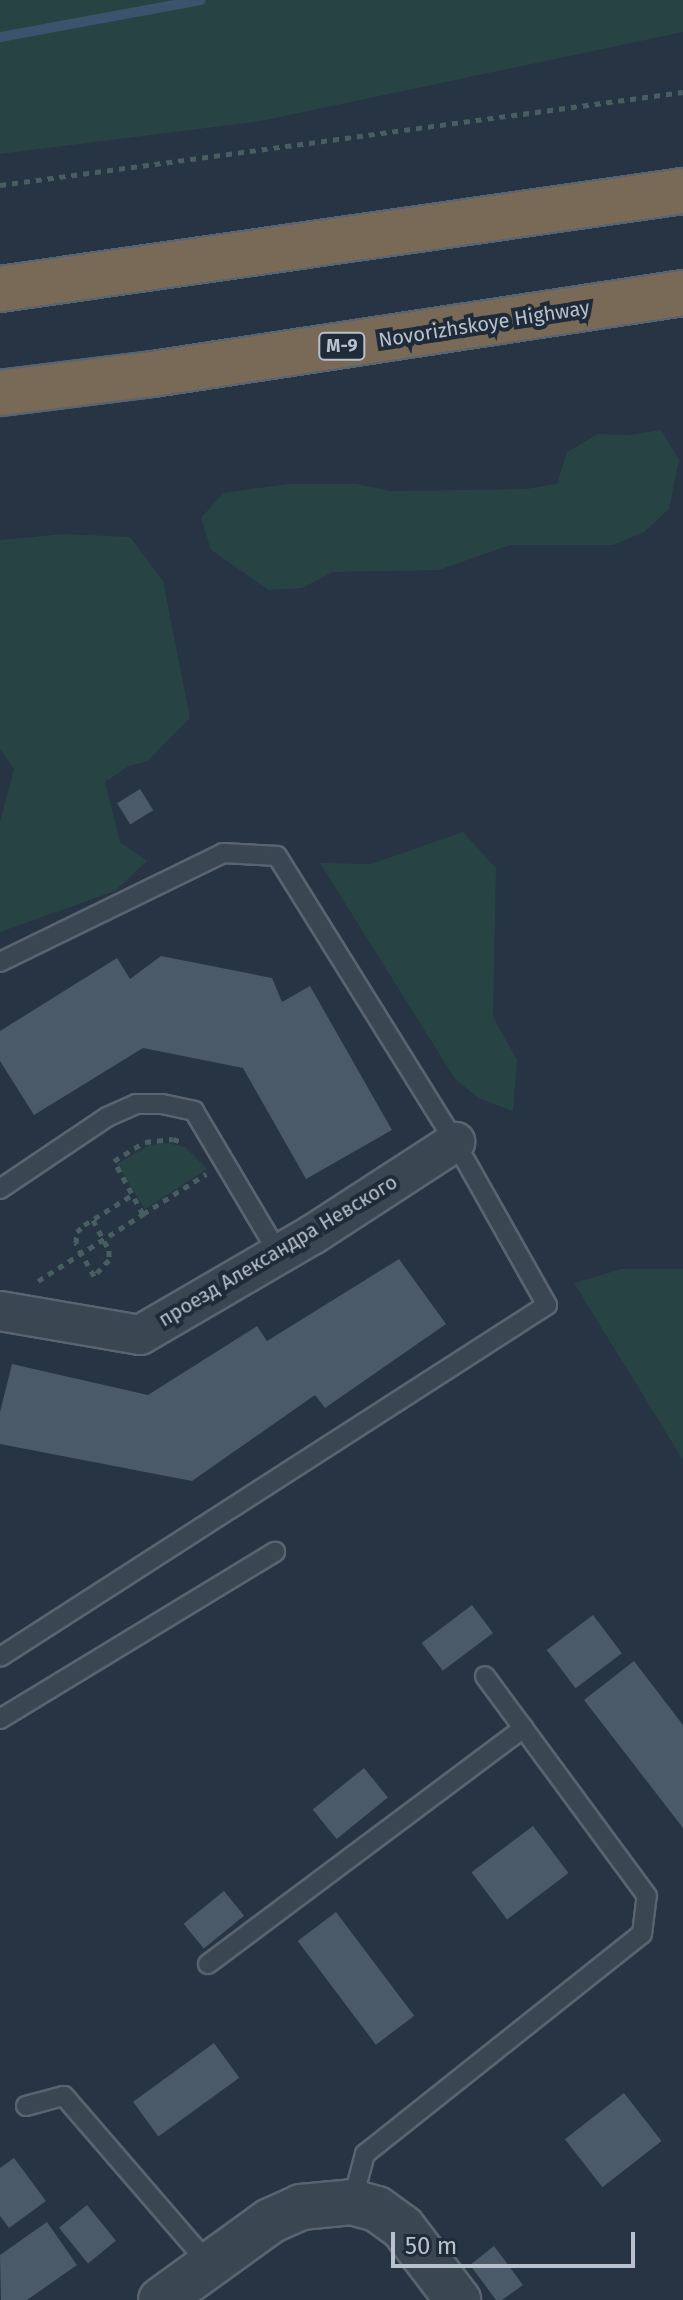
<!DOCTYPE html>
<meta charset="utf-8">
<style>
body{margin:0}
#map{position:relative;width:683px;height:2300px;overflow:hidden;background:#263443;font-family:"Fira Sans",sans-serif}
div>[style]{position:absolute}
[style*='--x']{left:calc(var(--x)*1px);top:calc(var(--y)*1px);width:calc(var(--w)*1px);rotate:calc(var(--a)*1deg)}
.green>*{inset:0;background:#284344}
.stream>*{height:10px;margin:-5px;padding:0 5px;transform-origin:5px;border-radius:5px;background:#3b536c}
.building>*{inset:0;background:#4a5a69;transform-origin:0 0}
.path>*{height:5px;margin-top:-2.5px;transform-origin:0;background:repeating-linear-gradient(90deg,#475f60 0 6px,transparent 0 12px)}
.roads{filter:drop-shadow(2px 0 #596470) drop-shadow(-2px 0 #596470) drop-shadow(0 2px #596470) drop-shadow(0 -2px #596470)}
.service>*{height:18px;margin:-9px;padding:0 9px;transform-origin:9px;border-radius:9px;background:#3b4653}
.minor>*{height:38px;margin:-19px;padding:0 19px;transform-origin:19px;border-radius:19px;background:#3b4653}
.tertiary>*{height:44px;margin:-22px;padding:0 22px;transform-origin:22px;border-radius:22px;background:#3b4653}
.motorway>*{height:44px;margin:-22px;padding:0 22px;transform-origin:22px;border-radius:22px;background:#796a57}
span{translate:-50% -50%;white-space:nowrap;text-align:center;line-height:1.15;-webkit-text-stroke:8px #1f2b38;paint-order:stroke}
.shield-label span{padding:2px 6px;background:#1f2b38;border:2px solid;border-radius:6px;-webkit-text-stroke-width:0}
.shield-label{font-size:18px;color:#b8c1cc;font-weight:700}
.street-label{font-size:20px;color:#b8c1cc}
.scale{position:absolute;left:391px;top:2232px;width:244px;height:36px;box-sizing:border-box;border:4px solid #b8c1cc;border-top:0;padding-left:10px;font-size:24px;line-height:28px;white-space:nowrap;color:#b8c1cc;-webkit-text-stroke:6px #1f2b38;paint-order:stroke}
</style>
<div id="map">
<div class="green">
<i style="clip-path:polygon(0 0,683px 0,683px 32px,261px 121px,0 154px)"></i>
<i style="clip-path:polygon(661px 430px,679px 460px,669px 509px,644px 532px,613px 545px,510px 545px,439px 570px,333px 572px,302px 588px,269px 590px,211px 550px,201px 518px,223px 493px,287px 484px,356px 484px,391px 491px,526px 489px,557px 484px,567px 452px,598px 434px,630px 435px)"></i>
<i style="clip-path:polygon(64px 534px,130px 537px,163px 581px,190px 718px,148px 761px,129px 766px,105px 782px,120px 842px,147px 861px,115px 891px,0 932px,0 822px,14px 769px,0 749px,0 540px)"></i>
<i style="clip-path:polygon(463px 832px,496px 868px,493px 1017px,517px 1060px,513px 1111px,478px 1098px,455px 1079px,320px 863px,371px 864px)"></i>
<i style="clip-path:polygon(168px 1143px,185px 1147px,207px 1169px,145px 1209px,117px 1164px,150px 1145px)"></i>
<i style="clip-path:polygon(621px 1269px,683px 1269px,683px 1460px,574px 1283px)"></i>
</div>
<div class="stream">
<i style="--x:0;--y:37;--w:204;--a:-10.4"></i>
</div>
<div class="building">
<i style="left:140px;top:789px;width:25px;height:27px;rotate:58deg"></i>
<i style="clip-path:polygon(161px 956px,272px 978px,282px 1002px,310px 986px,392px 1130px,306px 1179px,243px 1068px,143px 1048px,34px 1115px,0 1061px,0 1031px,117px 958px,130px 979px)"></i>
<i style="clip-path:polygon(399px 1259px,446px 1324px,325px 1408px,315px 1395px,192px 1481px,0 1444px,0 1412px,12px 1364px,148px 1395px,257px 1326px,267px 1341px)"></i>
<i style="left:472px;top:1605px;width:35px;height:63px;rotate:53deg"></i>
<i style="left:593px;top:1615px;width:48px;height:58px;rotate:53deg"></i>
<i style="clip-path:polygon(634px 1661px,683px 1725px,683px 1828px,584px 1700px)"></i>
<i style="left:364px;top:1768px;width:38px;height:66px;rotate:51deg"></i>
<i style="left:533px;top:1826px;width:59px;height:77px;rotate:53deg"></i>
<i style="left:224px;top:1891px;width:32px;height:52px;rotate:51deg"></i>
<i style="left:336px;top:1912px;width:130px;height:48px;rotate:53deg"></i>
<i style="left:214px;top:2043px;width:43px;height:100px;rotate:54deg"></i>
<i style="left:624px;top:2093px;width:61px;height:75px;rotate:52deg"></i>
<i style="clip-path:polygon(14px 2158px,46px 2201px,9px 2228px,0 2216px,0 2168px)"></i>
<i style="left:87px;top:2205px;width:46px;height:36px;rotate:51deg"></i>
<i style="clip-path:polygon(47px 2222px,77px 2265px,27px 2300px,1px 2300px,0 2255px)"></i>
<i style="clip-path:polygon(494px 2246px,523px 2285px,502px 2300px,496px 2300px,470px 2265px)"></i>
</div>
<div class="path">
<i style="--x:0;--y:185;--w:689;--a:-7.75"></i>
<i style="--x:143;--y:1214;--w:75;--a:-32.4"></i>
<i style="--x:93;--y:1220;--w:34;--a:62"></i>
<i style="--x:109;--y:1250;--w:10;--a:90"></i>
<i style="--x:109;--y:1260;--w:22;--a:133"></i>
<i style="--x:94;--y:1276;--w:38;--a:-119"></i>
<i style="--x:76;--y:1243;--w:11;--a:-85"></i>
<i style="--x:77;--y:1232;--w:10;--a:-45"></i>
<i style="--x:84;--y:1225;--w:57;--a:-32"></i>
<i style="--x:38;--y:1281;--w:125;--a:-32.5"></i>
<i style="--x:143;--y:1214;--w:60;--a:-118.7"></i>
<i style="--x:114;--y:1161;--w:36;--a:-32"></i>
<i style="--x:145;--y:1142;--w:28;--a:-6"></i>
<i style="--x:173;--y:1139;--w:9;--a:18"></i>
</div>
<div class="roads">
<div class="service">
<i style="--x:0;--y:962;--w:248;--a:-26"></i>
<i style="--x:223;--y:853;--w:54;--a:3.2"></i>
<i style="--x:277;--y:856;--w:337;--a:58.1"></i>
<i style="--x:455;--y:1142;--w:187;--a:60.6"></i>
<i style="--x:547;--y:1305;--w:650;--a:147.24"></i>
<i style="--x:0;--y:1189;--w:129;--a:-33.9"></i>
<i style="--x:107;--y:1117;--w:32;--a:-24"></i>
<i style="--x:136;--y:1104;--w:26;--a:0"></i>
<i style="--x:162;--y:1104;--w:33;--a:12"></i>
<i style="--x:194;--y:1111;--w:166;--a:59.3"></i>
<i style="--x:0;--y:1719;--w:322;--a:-31.3"></i>
<i style="--x:208;--y:1964;--w:394;--a:-36.8"></i>
<i style="--x:26;--y:2106;--w:39;--a:-15"></i>
<i style="--x:64;--y:2096;--w:223;--a:49.2"></i>
<i style="--x:352;--y:2202;--w:50;--a:-74.8"></i>
<i style="--x:365;--y:2154;--w:354;--a:-38.5"></i>
<i style="--x:642;--y:1934;--w:38;--a:-83"></i>
<i style="--x:647;--y:1896;--w:273;--a:-126.4"></i>
</div>
<div class="minor">
<i style="--x:0;--y:1311;--w:142;--a:9.7"></i>
<i style="--x:140;--y:1335;--w:199;--a:-30.2"></i>
<i style="--x:312;--y:1235;--w:171;--a:-33"></i>
</div>
<div class="tertiary">
<i style="--x:161;--y:2300;--w:135;--a:-35.9"></i>
<i style="--x:270;--y:2221;--w:34;--a:-24"></i>
<i style="--x:301;--y:2207;--w:51;--a:-5.6"></i>
<i style="--x:352;--y:2202;--w:26;--a:16"></i>
<i style="--x:377;--y:2209;--w:32;--a:36"></i>
<i style="--x:403;--y:2228;--w:91;--a:52.6"></i>
</div>
<div class="motorway">
<i style="--x:0;--y:289;--w:690;--a:-8.17"></i>
<i style="--x:0;--y:393;--w:154;--a:-7.1"></i>
<i style="--x:153;--y:374;--w:536;--a:-8.69"></i>
</div>
</div>
<div class="shield-label">
<span style="left:342px;top:346px">М-9</span>
</div>
<div class="street-label">
<span style="left:484px;top:324px;rotate:-9deg">Novorizhskoye Highway</span>
<span style="left:278px;top:1251px;rotate:-31deg">проезд Александра Невского</span>
</div>
<div class="scale">50 m</div>
</div>
